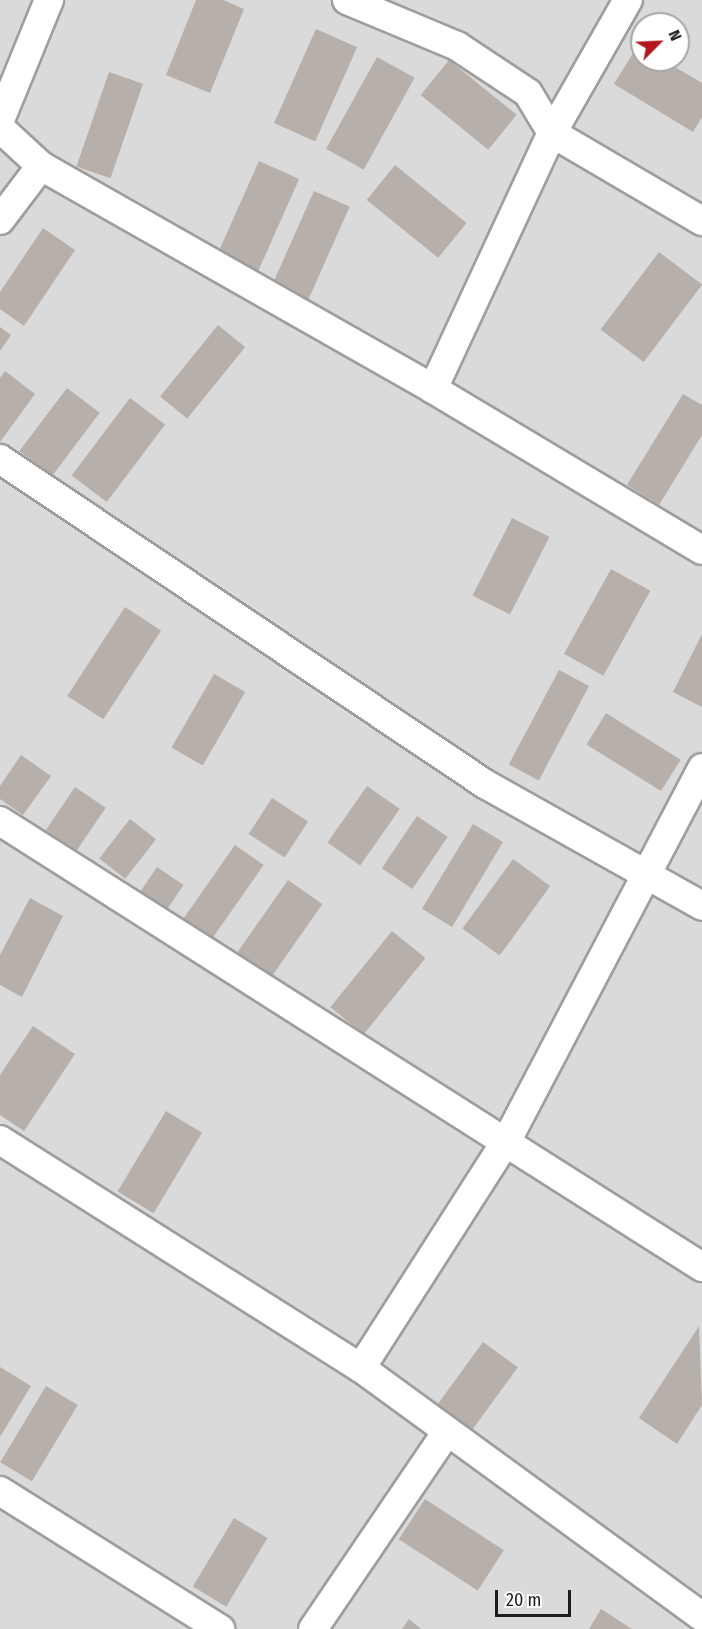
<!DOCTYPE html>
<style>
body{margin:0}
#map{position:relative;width:702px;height:1629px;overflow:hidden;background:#edeae4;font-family:"Fira Sans Condensed",sans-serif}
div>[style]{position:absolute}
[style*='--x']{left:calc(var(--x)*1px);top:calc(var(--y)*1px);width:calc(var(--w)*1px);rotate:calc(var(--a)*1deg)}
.residential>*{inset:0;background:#dbdada}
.building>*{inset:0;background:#b6afaa;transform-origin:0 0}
.roads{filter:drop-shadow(2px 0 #9e9e9e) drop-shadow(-2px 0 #9e9e9e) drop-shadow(0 2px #9e9e9e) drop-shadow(0 -2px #9e9e9e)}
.minor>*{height:28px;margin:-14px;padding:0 14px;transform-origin:14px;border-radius:14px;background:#fff}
span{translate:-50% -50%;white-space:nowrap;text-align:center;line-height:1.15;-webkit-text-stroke:4.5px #fff;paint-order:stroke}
.north{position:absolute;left:630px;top:12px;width:60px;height:60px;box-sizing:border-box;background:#fff;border:2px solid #a5a5a5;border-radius:50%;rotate:66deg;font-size:16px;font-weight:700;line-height:24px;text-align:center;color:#1d1d1d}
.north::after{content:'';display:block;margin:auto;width:21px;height:27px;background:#b3171d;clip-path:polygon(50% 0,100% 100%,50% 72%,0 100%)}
.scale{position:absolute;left:495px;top:1590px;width:76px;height:27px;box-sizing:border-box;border:3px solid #1d1d1d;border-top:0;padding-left:8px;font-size:18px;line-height:21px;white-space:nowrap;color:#1d1d1d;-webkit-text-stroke:4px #fff;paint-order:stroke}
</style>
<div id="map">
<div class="residential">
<i style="clip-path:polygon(evenodd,0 0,702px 0,702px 1629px,0 1629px,0 0,642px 24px,678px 24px,678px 60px,642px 60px,642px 24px)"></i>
</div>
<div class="building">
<i style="clip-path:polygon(196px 0,223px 0,244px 9px,210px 93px,166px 75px)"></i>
<i style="left:316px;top:29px;width:45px;height:103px;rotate:24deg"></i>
<i style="clip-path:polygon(638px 45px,642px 47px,642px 60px,663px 60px,702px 83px,702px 117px,693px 132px,614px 84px)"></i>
<i style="left:377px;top:57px;width:43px;height:105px;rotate:29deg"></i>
<i style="left:449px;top:60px;width:87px;height:45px;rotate:39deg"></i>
<i style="left:109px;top:72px;width:36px;height:100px;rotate:19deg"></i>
<i style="left:259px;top:161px;width:44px;height:107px;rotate:24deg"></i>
<i style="left:395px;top:165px;width:92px;height:45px;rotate:39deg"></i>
<i style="left:314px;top:191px;width:39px;height:107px;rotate:24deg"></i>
<i style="clip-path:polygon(43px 228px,75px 250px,24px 326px,0 309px,0 292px)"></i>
<i style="left:659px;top:252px;width:54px;height:97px;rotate:37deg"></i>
<i style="left:218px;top:325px;width:35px;height:92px;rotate:39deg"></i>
<i style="clip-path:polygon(0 327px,11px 335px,0 351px)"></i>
<i style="clip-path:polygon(5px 371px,35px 394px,0 442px,0 378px)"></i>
<i style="left:67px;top:388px;width:41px;height:79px;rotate:37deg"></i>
<i style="clip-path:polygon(683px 394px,702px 405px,702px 435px,659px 505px,627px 485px)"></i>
<i style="left:130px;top:398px;width:44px;height:97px;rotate:37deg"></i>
<i style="left:512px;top:518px;width:42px;height:87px;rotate:27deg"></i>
<i style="left:611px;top:569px;width:45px;height:97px;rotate:29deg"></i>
<i style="left:125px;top:607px;width:43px;height:106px;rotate:33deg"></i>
<i style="clip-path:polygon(702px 634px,702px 707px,673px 692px)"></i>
<i style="left:559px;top:670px;width:34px;height:107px;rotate:28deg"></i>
<i style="left:214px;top:674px;width:36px;height:85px;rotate:30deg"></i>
<i style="left:606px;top:713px;width:88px;height:37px;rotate:32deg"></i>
<i style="clip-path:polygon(21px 755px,51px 776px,23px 815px,0 799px,0 786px)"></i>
<i style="left:367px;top:786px;width:40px;height:69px;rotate:35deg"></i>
<i style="left:75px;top:787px;width:37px;height:52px;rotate:34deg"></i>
<i style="left:272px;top:798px;width:43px;height:43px;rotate:33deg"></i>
<i style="left:417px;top:816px;width:37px;height:63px;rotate:34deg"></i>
<i style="left:130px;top:819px;width:33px;height:50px;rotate:38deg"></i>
<i style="left:473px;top:824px;width:35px;height:99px;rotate:31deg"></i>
<i style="left:235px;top:845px;width:35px;height:94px;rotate:35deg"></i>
<i style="left:513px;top:859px;width:46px;height:86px;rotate:36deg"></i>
<i style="left:157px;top:867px;width:32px;height:34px;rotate:34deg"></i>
<i style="left:288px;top:880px;width:42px;height:88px;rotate:35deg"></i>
<i style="clip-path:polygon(30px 898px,63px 916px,22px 997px,0 985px,0 955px)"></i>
<i style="left:392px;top:931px;width:43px;height:98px;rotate:39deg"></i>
<i style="clip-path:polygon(33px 1026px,75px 1054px,24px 1131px,0 1115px,0 1075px)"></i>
<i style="left:166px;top:1111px;width:42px;height:94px;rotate:31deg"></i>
<i style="clip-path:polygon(699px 1326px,702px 1405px,677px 1444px,639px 1418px)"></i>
<i style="left:483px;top:1342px;width:43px;height:82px;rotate:36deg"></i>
<i style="clip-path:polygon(0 1367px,31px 1386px,0 1437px)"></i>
<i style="left:46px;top:1386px;width:37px;height:89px;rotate:31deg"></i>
<i style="left:425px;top:1499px;width:94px;height:48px;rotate:33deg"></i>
<i style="left:234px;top:1518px;width:39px;height:80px;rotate:31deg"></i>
<i style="clip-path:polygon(601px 1609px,632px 1629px,589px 1629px)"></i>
<i style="clip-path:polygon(409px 1619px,421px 1629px,402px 1629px)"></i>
</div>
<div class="roads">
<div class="minor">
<i style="--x:347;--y:0;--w:119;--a:22.7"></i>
<i style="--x:457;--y:46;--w:85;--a:33.5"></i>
<i style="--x:528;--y:93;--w:47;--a:59"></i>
<i style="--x:552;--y:133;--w:174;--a:30.4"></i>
<i style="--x:0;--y:120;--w:130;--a:-67.8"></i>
<i style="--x:0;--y:128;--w:56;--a:42.8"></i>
<i style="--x:41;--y:166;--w:451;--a:29.6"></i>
<i style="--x:433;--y:389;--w:313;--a:30.9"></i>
<i style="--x:0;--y:220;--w:68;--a:-52.8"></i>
<i style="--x:433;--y:389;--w:282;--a:-65.1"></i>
<i style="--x:552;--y:133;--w:153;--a:-60.3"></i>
<i style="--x:0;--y:459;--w:584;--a:33.83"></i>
<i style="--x:485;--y:784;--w:249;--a:29.3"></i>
<i style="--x:0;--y:821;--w:832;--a:32.43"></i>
<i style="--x:0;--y:1140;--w:427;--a:32.3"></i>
<i style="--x:361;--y:1368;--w:422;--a:36.1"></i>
<i style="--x:361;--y:1368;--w:271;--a:-57.4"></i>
<i style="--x:507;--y:1140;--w:420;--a:-62.3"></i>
<i style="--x:0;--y:1491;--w:260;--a:32.1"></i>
<i style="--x:313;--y:1629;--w:237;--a:-55.8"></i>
</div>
</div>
<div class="north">N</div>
<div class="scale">20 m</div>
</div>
